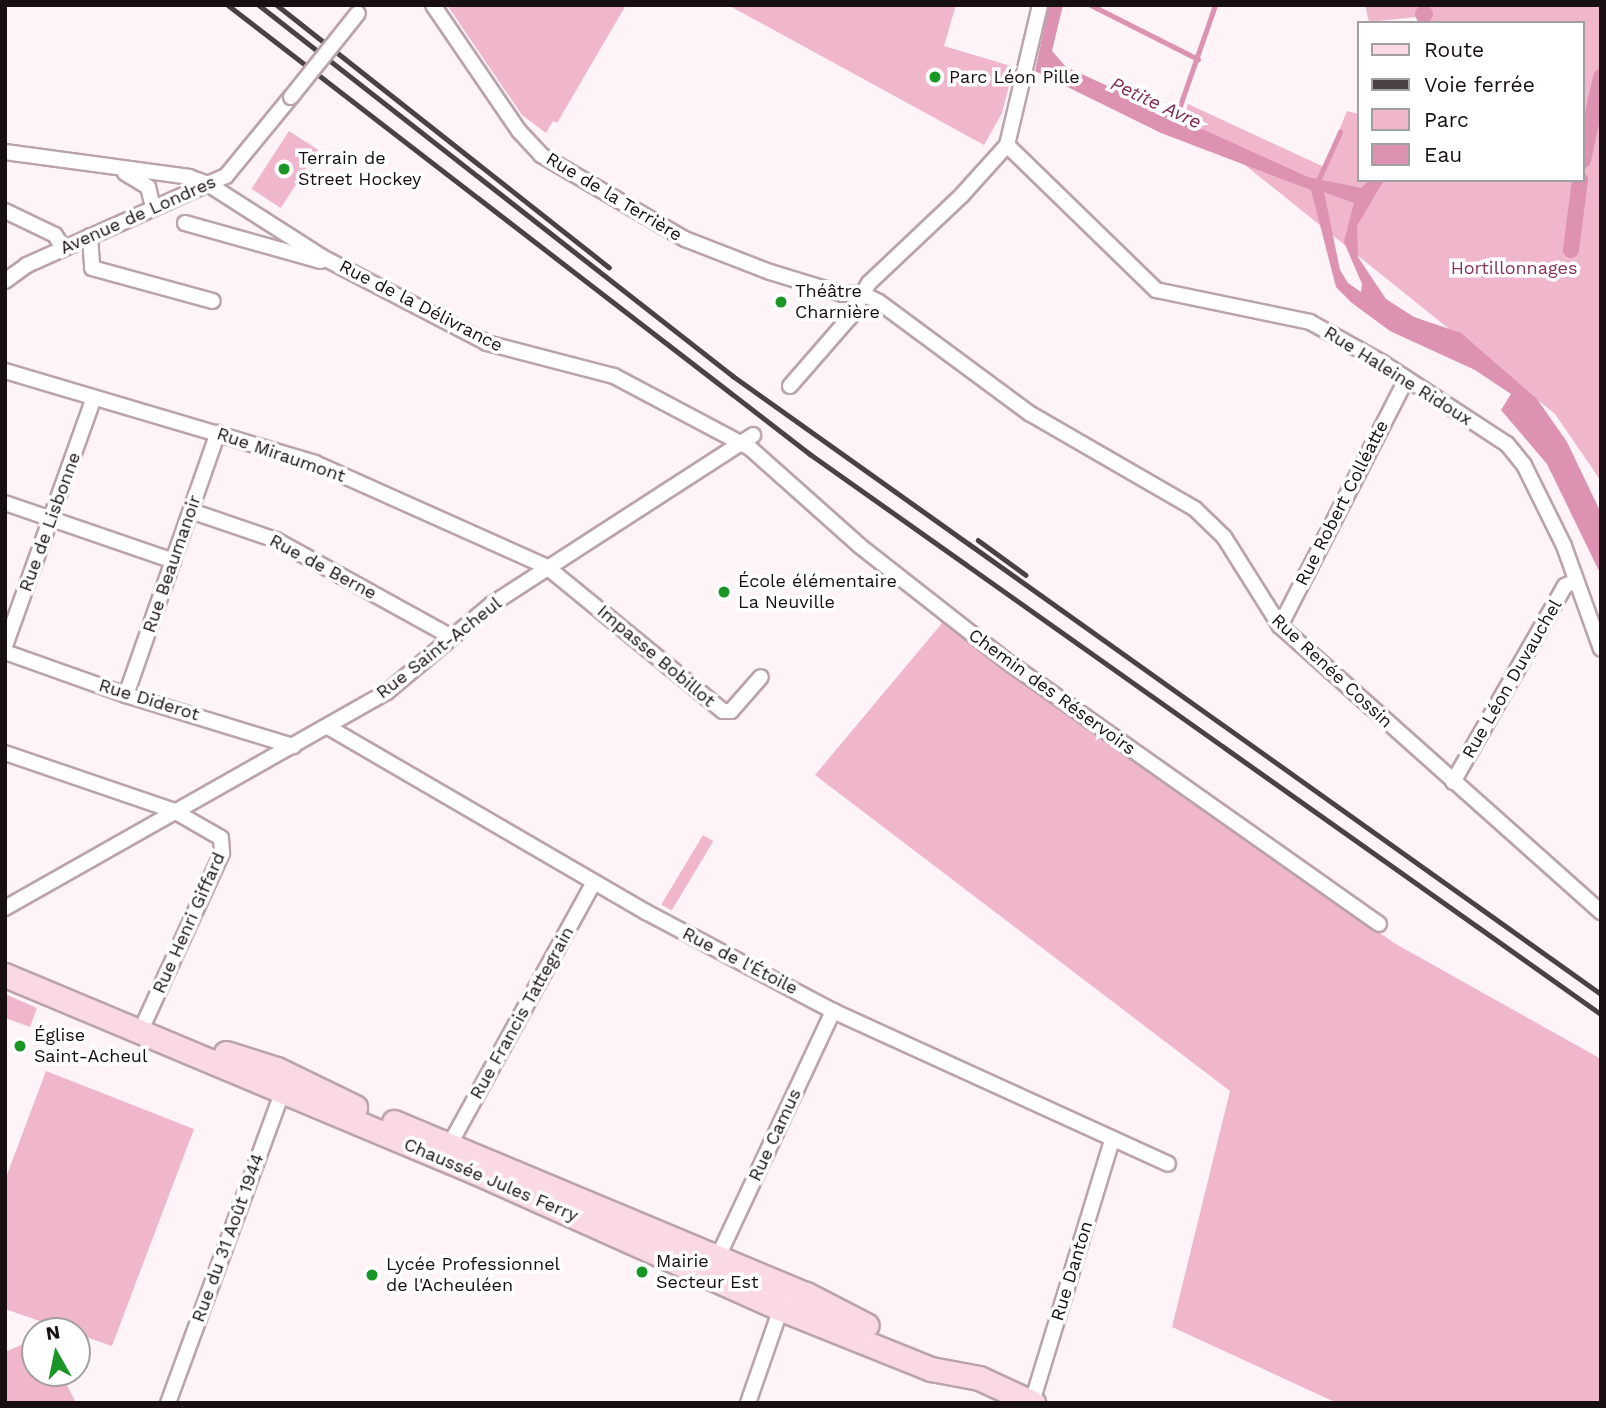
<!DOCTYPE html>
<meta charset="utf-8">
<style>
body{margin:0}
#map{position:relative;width:1606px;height:1408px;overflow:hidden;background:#fef4f7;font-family:"Work Sans",sans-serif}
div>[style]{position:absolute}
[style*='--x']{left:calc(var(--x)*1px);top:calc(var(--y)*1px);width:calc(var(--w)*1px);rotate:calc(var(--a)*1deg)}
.green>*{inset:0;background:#f0b6cc;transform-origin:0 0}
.water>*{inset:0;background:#dc92b0}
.round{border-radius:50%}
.stream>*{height:4.5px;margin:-2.25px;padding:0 2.25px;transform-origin:2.25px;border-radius:2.25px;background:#dc92b0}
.canal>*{height:16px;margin:-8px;padding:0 8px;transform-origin:8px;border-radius:8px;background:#dc92b0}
.roads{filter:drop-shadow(2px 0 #baa3ab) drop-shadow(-2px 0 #baa3ab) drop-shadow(0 2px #baa3ab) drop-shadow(0 -2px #baa3ab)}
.minor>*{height:14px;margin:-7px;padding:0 7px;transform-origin:7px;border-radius:7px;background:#fff}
.primary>*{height:23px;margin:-11.5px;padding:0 11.5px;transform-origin:11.5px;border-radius:11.5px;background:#fad9e5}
.rail>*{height:4.5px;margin:-2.25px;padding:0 2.25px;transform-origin:2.25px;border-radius:2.25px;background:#494144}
.bridges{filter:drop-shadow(2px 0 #baa3ab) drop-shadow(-2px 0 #baa3ab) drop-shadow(0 2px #baa3ab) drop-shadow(0 -2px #baa3ab)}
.minor-bridge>*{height:14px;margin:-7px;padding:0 7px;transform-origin:7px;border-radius:7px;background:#fff}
.dots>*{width:19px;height:19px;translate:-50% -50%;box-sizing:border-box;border:4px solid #fff;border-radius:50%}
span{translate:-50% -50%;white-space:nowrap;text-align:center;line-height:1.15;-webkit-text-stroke:7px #fff;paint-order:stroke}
.poi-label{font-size:18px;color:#170f12}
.left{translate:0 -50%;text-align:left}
.street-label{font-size:18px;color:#170f12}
.park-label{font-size:18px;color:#88315a}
.water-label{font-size:19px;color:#7f2953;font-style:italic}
.frame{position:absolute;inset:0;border:7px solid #170f12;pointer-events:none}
.legend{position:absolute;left:1357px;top:21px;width:228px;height:161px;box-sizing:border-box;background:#fff;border:2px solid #a29fa0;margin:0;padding:9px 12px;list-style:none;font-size:21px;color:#170f12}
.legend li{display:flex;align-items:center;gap:14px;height:35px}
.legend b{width:35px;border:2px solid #a29fa0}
.north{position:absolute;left:21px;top:1317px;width:70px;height:70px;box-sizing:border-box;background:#fff;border:2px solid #a29fa0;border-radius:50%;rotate:351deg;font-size:19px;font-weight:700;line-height:28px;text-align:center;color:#170f12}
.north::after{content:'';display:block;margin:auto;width:24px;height:32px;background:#1a9627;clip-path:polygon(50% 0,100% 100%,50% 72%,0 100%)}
</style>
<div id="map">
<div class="green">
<i style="clip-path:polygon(447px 5px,626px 5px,557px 123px,553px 121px,546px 133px,522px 115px)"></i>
<i style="clip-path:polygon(728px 5px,956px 5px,944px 46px,1014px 67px,1002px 113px,984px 145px)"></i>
<i style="clip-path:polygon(1365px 5px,1601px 5px,1601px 481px,1555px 414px,1184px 116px,1188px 104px,1324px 167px,1347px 111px,1359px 114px,1359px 180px,1583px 180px,1583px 23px,1417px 23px,1417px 17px,1369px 22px)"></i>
<i style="left:289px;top:131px;width:35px;height:69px;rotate:33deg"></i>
<i style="clip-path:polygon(943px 622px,1394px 943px,1601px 1059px,1601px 1403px,1337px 1403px,1172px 1327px,1230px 1091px,815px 775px)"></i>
<i style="left:703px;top:835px;width:12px;height:81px;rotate:31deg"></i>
<i style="clip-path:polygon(5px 994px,37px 1008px,30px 1027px,5px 1018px)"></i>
<i style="clip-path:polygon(46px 1071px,194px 1129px,112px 1346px,5px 1309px,5px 1180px)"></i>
<i style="clip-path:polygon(35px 1339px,35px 1373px,61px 1373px,75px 1401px,5px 1403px,5px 1352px)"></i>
</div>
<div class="water">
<i style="clip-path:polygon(evenodd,1049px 5px,1063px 5px,1052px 51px,1066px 67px,1308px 177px,1361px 188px,1370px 180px,1384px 180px,1357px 226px,1358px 257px,1386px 299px,1414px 317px,1461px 333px,1537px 399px,1567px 442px,1601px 513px,1601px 575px,1547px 464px,1501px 410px,1511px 394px,1475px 370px,1390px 331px,1352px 303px,1336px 287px,1311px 190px,1161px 133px,1035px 71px,1049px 5px,1324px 192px,1354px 203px,1344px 242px,1362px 284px,1361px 292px,1348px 283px,1340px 270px,1324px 192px)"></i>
<i class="round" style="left:1415px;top:5px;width:18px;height:18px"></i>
</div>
<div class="stream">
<i style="--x:1091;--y:5;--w:120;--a:26.8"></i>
<i style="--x:1174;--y:123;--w:125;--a:-70.8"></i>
<i style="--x:1317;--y:183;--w:56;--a:-65.7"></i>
</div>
<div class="canal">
<i style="--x:1583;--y:160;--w:85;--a:-77.8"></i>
<i style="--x:1571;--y:250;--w:71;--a:-82.7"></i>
</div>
<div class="roads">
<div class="minor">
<i style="--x:433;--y:5;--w:153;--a:55.7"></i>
<i style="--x:519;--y:131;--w:33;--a:47"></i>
<i style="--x:541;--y:155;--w:167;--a:30.3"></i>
<i style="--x:685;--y:239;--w:91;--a:21.2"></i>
<i style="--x:770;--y:272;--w:75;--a:17"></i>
<i style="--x:842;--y:294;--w:19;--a:-3"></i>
<i style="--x:861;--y:293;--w:20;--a:27"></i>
<i style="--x:879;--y:302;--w:187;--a:36.5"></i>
<i style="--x:1029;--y:413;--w:192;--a:30"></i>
<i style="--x:1195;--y:509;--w:40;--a:44"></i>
<i style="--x:1224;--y:537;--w:105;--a:57.8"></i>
<i style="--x:1280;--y:626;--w:430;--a:41.7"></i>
<i style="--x:1007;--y:145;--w:208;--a:44.2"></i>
<i style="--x:1156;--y:290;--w:157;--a:11.7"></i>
<i style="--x:1310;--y:322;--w:84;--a:29.3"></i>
<i style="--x:1383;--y:363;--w:148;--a:33.2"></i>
<i style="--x:1507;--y:444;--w:27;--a:51"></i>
<i style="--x:1524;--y:465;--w:90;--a:63.7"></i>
<i style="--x:1564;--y:546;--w:109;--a:70.2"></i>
<i style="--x:5;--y:152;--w:186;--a:7.7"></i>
<i style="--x:189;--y:177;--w:20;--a:20"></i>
<i style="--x:208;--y:184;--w:135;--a:32.6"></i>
<i style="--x:322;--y:257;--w:186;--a:27.5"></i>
<i style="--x:487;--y:343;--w:131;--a:14.6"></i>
<i style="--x:614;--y:376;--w:154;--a:27.9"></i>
<i style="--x:750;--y:448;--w:147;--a:41.7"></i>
<i style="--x:860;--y:546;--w:193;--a:38.1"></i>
<i style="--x:1012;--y:665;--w:449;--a:35.2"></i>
<i style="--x:125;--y:173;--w:27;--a:31"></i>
<i style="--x:148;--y:187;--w:21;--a:76"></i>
<i style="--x:5;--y:211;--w:55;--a:25.6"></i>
<i style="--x:55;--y:235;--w:15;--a:58"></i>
<i style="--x:185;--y:223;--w:141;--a:15.6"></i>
<i style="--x:90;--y:236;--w:32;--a:86"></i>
<i style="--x:92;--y:268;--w:125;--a:15.3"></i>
<i style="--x:5;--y:281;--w:27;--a:-36"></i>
<i style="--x:27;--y:265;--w:218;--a:-24.1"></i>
<i style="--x:226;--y:176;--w:102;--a:-50.6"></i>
<i style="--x:5;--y:371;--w:323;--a:16.5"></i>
<i style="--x:315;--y:463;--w:254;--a:24.1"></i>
<i style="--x:547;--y:567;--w:227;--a:39.3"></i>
<i style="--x:723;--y:711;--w:8;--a:0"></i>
<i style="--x:731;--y:711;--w:45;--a:-48.6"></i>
<i style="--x:790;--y:386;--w:91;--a:-49"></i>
<i style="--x:850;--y:317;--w:39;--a:-61"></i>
<i style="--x:869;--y:283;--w:128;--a:-43.4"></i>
<i style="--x:962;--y:195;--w:67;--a:-48"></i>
<i style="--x:1007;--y:145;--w:144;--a:-76.7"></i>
<i style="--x:5;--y:503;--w:178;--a:19"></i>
<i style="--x:191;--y:511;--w:90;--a:18.8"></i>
<i style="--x:276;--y:540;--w:199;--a:28.9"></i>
<i style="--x:1280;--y:626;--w:276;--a:-62.9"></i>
<i style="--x:5;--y:646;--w:263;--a:-70.3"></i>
<i style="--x:5;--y:652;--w:128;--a:19.6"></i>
<i style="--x:126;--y:695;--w:175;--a:17"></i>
<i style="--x:126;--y:695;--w:278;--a:-70.7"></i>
<i style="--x:328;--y:727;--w:368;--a:30.2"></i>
<i style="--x:646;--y:912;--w:212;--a:27.9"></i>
<i style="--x:833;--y:1011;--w:368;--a:24.5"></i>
<i style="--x:5;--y:753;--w:179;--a:18.9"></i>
<i style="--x:174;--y:811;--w:54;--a:29.9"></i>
<i style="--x:221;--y:838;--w:15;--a:86"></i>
<i style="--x:222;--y:853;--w:183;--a:114.6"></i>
<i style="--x:1453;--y:782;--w:226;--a:-60.3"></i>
<i style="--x:1565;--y:586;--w:11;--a:-27"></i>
<i style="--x:5;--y:908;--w:439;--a:-29.5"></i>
<i style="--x:387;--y:692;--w:137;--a:-40"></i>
<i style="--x:492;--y:604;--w:311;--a:-32.9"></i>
<i style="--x:450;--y:1144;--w:299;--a:-61.2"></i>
<i style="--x:717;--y:1259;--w:274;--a:-64.9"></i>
<i style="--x:1032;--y:1402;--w:274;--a:-73"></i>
<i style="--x:168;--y:1403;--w:339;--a:-69.8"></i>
<i style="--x:748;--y:1403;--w:122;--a:-70.8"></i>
</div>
<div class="primary">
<i style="--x:5;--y:975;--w:510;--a:22.74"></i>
<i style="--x:475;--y:1172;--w:333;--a:24.1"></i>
<i style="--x:779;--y:1308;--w:164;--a:21.9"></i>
<i style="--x:931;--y:1369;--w:49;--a:10.6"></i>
<i style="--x:979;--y:1378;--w:60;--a:24.8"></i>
<i style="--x:226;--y:1053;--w:53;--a:17.4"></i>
<i style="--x:277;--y:1069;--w:87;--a:26"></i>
<i style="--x:394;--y:1122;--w:446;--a:22.7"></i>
<i style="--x:806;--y:1294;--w:68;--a:27.3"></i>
</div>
</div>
<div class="rail">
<i style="--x:228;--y:5;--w:735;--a:37.65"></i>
<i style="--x:810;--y:454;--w:969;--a:35.3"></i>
<i style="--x:259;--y:5;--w:602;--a:38.05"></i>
<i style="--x:733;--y:376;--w:1066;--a:35.45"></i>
<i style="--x:277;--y:5;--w:423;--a:38.3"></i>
<i style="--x:978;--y:540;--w:59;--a:36.1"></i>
</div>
<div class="bridges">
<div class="minor-bridge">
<i style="--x:291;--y:97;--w:107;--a:-51.4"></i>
</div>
</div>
<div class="dots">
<i style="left:935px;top:77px;background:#1a9627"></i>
<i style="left:284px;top:169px;background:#1a9627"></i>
<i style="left:781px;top:302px;background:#1a9627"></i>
<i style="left:724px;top:592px;background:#1a9627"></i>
<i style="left:20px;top:1046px;background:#1a9627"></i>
<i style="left:642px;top:1272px;background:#1a9627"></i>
<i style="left:372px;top:1275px;background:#1a9627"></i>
</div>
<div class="poi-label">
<span class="left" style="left:949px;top:77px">Parc Léon Pille</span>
<span class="left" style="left:298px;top:169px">Terrain de<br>Street Hockey</span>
<span class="left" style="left:795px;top:302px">Théâtre<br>Charnière</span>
<span class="left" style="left:738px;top:592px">École élémentaire<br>La Neuville</span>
<span class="left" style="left:34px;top:1046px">Église<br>Saint-Acheul</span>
<span class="left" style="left:656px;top:1272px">Mairie<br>Secteur Est</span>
<span class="left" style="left:386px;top:1275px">Lycée Professionnel<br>de l'Acheuléen</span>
</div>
<div class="street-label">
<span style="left:614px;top:197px;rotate:31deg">Rue de la Terrière</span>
<span style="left:138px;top:215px;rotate:-24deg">Avenue de Londres</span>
<span style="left:421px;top:306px;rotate:27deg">Rue de la Délivrance</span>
<span style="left:1398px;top:376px;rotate:32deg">Rue Haleine Ridoux</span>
<span style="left:281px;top:455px;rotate:19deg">Rue Miraumont</span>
<span style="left:1342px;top:503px;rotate:-63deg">Rue Robert Colléatte</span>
<span style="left:50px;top:522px;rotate:-70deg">Rue de Lisbonne</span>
<span style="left:172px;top:564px;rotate:-71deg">Rue Beaumanoir</span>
<span style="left:323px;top:567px;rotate:28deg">Rue de Berne</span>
<span style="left:439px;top:648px;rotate:-38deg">Rue Saint-Acheul</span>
<span style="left:656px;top:656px;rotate:40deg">Impasse Bobillot</span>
<span style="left:1332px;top:671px;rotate:43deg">Rue Renée Cossin</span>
<span style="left:1512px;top:679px;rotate:-60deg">Rue Léon Duvauchel</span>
<span style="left:1052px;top:692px;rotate:36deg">Chemin des Réservoirs</span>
<span style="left:149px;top:700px;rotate:17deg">Rue Diderot</span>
<span style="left:189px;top:923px;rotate:-66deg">Rue Henri Giffard</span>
<span style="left:740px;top:961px;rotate:27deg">Rue de l'Étoile</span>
<span style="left:522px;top:1013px;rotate:-61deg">Rue Francis Tattegrain</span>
<span style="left:775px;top:1135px;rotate:-65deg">Rue Camus</span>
<span style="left:491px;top:1180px;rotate:23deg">Chaussée Jules Ferry</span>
<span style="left:228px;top:1238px;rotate:-70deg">Rue du 31 Août 1944</span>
<span style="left:1072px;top:1271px;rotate:-73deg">Rue Danton</span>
</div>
<div class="park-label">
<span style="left:1514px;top:268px">Hortillonnages</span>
</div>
<div class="water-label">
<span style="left:1156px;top:103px;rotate:25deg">Petite Avre</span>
</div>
<div class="frame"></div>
<ul class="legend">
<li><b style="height:9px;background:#fad9e5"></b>Route</li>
<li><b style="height:9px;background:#494144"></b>Voie ferrée</li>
<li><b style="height:19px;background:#f0b6cc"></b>Parc</li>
<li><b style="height:19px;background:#dc92b0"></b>Eau</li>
</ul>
<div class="north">N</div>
</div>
